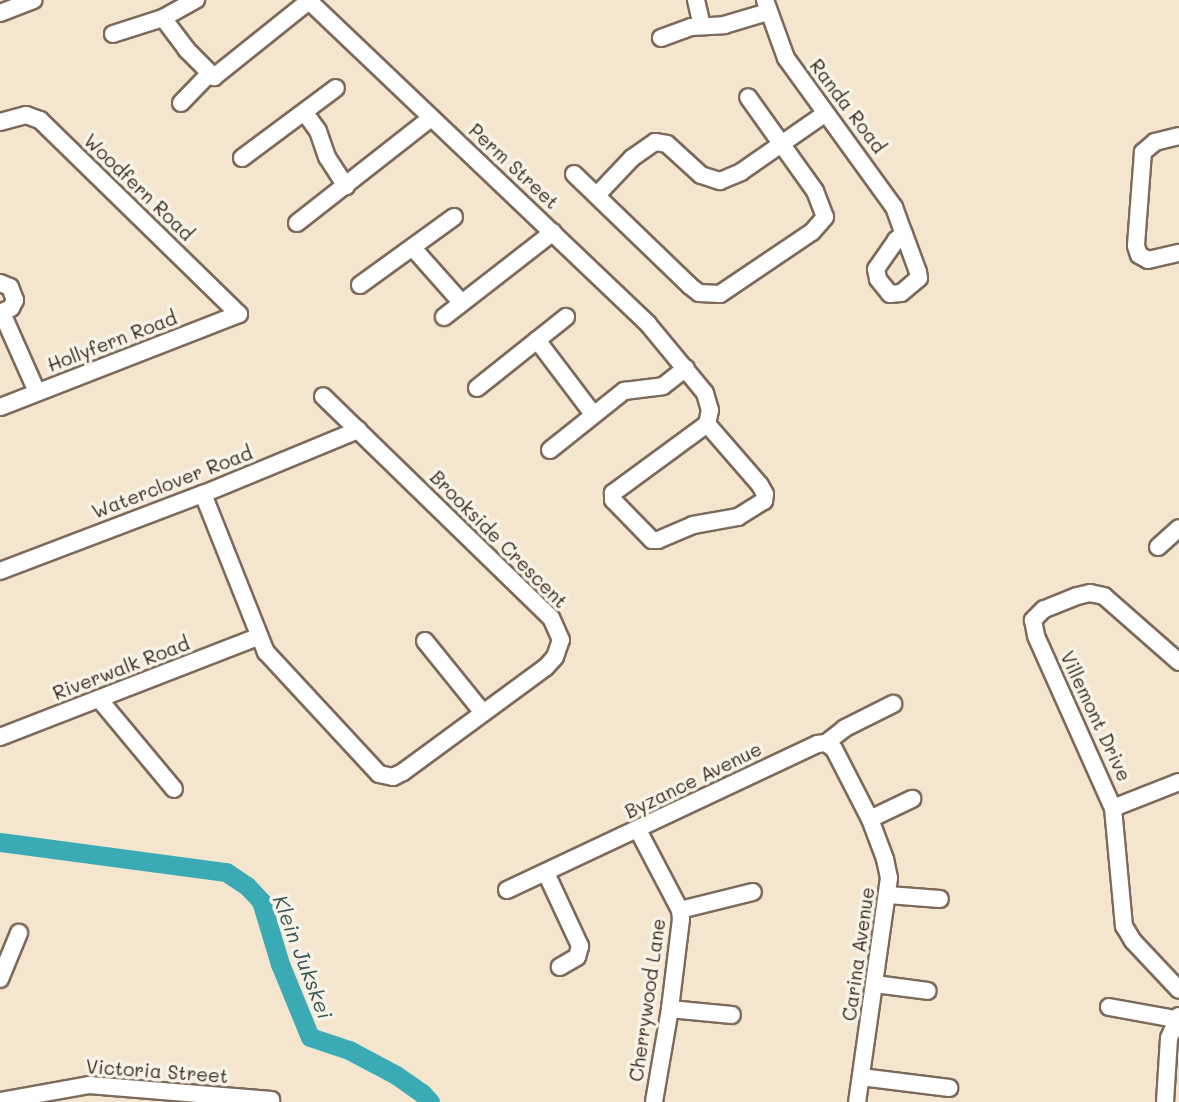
<!DOCTYPE html>
<style>
body{margin:0}
#map{position:relative;width:1179px;height:1102px;overflow:hidden;background:#f4e5ce;font-family:Mali,sans-serif}
div>[style]{position:absolute}
[style*='--x']{left:calc(var(--x)*1px);top:calc(var(--y)*1px);width:calc(var(--w)*1px);rotate:calc(var(--a)*1deg)}
.river>*{height:19px;margin:-9.5px;padding:0 9.5px;transform-origin:9.5px;border-radius:9.5px;background:#3aabb5}
.roads{filter:drop-shadow(2px 0 #7c6b5c) drop-shadow(-2px 0 #7c6b5c) drop-shadow(0 2px #7c6b5c) drop-shadow(0 -2px #7c6b5c)}
.minor>*{height:16px;margin:-8px;padding:0 8px;transform-origin:8px;border-radius:8px;background:#fff}
span{translate:-50% -50%;white-space:nowrap;text-align:center;line-height:1.15;-webkit-text-stroke:7px #f7f3e8;paint-order:stroke}
.street-label{font-size:19px;color:#3b2a1e}
.water-label{font-size:21px;color:#3b5753;font-style:italic}
</style>
<div id="map">
<div class="river">
<i style="--x:0;--y:842;--w:228;--a:7.6"></i>
<i style="--x:226;--y:872;--w:25;--a:34"></i>
<i style="--x:247;--y:886;--w:21;--a:47"></i>
<i style="--x:261;--y:901;--w:66;--a:73.2"></i>
<i style="--x:280;--y:964;--w:79;--a:67.7"></i>
<i style="--x:310;--y:1037;--w:41;--a:18.4"></i>
<i style="--x:349;--y:1050;--w:53;--a:28"></i>
<i style="--x:396;--y:1075;--w:32;--a:35"></i>
<i style="--x:422;--y:1093;--w:12;--a:48"></i>
</div>
<div class="roads">
<div class="minor">
<i style="--x:308;--y:0;--w:470;--a:43.6"></i>
<i style="--x:648;--y:324;--w:89;--a:50.4"></i>
<i style="--x:705;--y:393;--w:18;--a:74"></i>
<i style="--x:710;--y:410;--w:14;--a:102"></i>
<i style="--x:707;--y:424;--w:117;--a:143.7"></i>
<i style="--x:613;--y:493;--w:7;--a:90"></i>
<i style="--x:613;--y:500;--w:56;--a:45.7"></i>
<i style="--x:652;--y:540;--w:6;--a:0"></i>
<i style="--x:658;--y:540;--w:38;--a:-23"></i>
<i style="--x:693;--y:525;--w:46;--a:-10.1"></i>
<i style="--x:738;--y:517;--w:31;--a:-32"></i>
<i style="--x:764;--y:501;--w:7;--a:-82"></i>
<i style="--x:765;--y:494;--w:10;--a:-119"></i>
<i style="--x:760;--y:485;--w:81;--a:-131"></i>
<i style="--x:696;--y:0;--w:26;--a:77"></i>
<i style="--x:765;--y:0;--w:62;--a:70.1"></i>
<i style="--x:786;--y:58;--w:184;--a:54.1"></i>
<i style="--x:894;--y:207;--w:29;--a:70"></i>
<i style="--x:904;--y:234;--w:40;--a:69.8"></i>
<i style="--x:918;--y:272;--w:6;--a:81"></i>
<i style="--x:919;--y:278;--w:23;--a:140"></i>
<i style="--x:901;--y:293;--w:11;--a:175"></i>
<i style="--x:890;--y:294;--w:19;--a:-129"></i>
<i style="--x:878;--y:279;--w:10;--a:-101"></i>
<i style="--x:876;--y:269;--w:35;--a:-55"></i>
<i style="--x:896;--y:240;--w:10;--a:-37"></i>
<i style="--x:0;--y:13;--w:36;--a:-21"></i>
<i style="--x:163;--y:18;--w:39;--a:53"></i>
<i style="--x:186;--y:49;--w:40;--a:45"></i>
<i style="--x:214;--y:77;--w:122;--a:-38.7"></i>
<i style="--x:113;--y:34;--w:52;--a:-17.7"></i>
<i style="--x:163;--y:18;--w:38;--a:-29"></i>
<i style="--x:661;--y:38;--w:32;--a:-20"></i>
<i style="--x:691;--y:27;--w:33;--a:-3"></i>
<i style="--x:724;--y:25;--w:46;--a:-16.5"></i>
<i style="--x:181;--y:103;--w:40;--a:-46"></i>
<i style="--x:305;--y:113;--w:22;--a:54"></i>
<i style="--x:318;--y:131;--w:28;--a:71"></i>
<i style="--x:327;--y:157;--w:35;--a:57"></i>
<i style="--x:0;--y:122;--w:27;--a:-15"></i>
<i style="--x:26;--y:115;--w:15;--a:20"></i>
<i style="--x:40;--y:120;--w:278;--a:44.3"></i>
<i style="--x:239;--y:314;--w:256;--a:158.7"></i>
<i style="--x:1179;--y:136;--w:25;--a:166"></i>
<i style="--x:1155;--y:142;--w:16;--a:140"></i>
<i style="--x:1143;--y:152;--w:94;--a:94.3"></i>
<i style="--x:1136;--y:246;--w:9;--a:72"></i>
<i style="--x:1139;--y:255;--w:10;--a:29"></i>
<i style="--x:1148;--y:260;--w:32;--a:-13"></i>
<i style="--x:242;--y:158;--w:117;--a:-36.7"></i>
<i style="--x:574;--y:174;--w:161;--a:44"></i>
<i style="--x:690;--y:286;--w:11;--a:38"></i>
<i style="--x:699;--y:293;--w:21;--a:3"></i>
<i style="--x:720;--y:294;--w:111;--a:-34"></i>
<i style="--x:812;--y:232;--w:20;--a:-49"></i>
<i style="--x:825;--y:217;--w:28;--a:-111"></i>
<i style="--x:815;--y:191;--w:115;--a:-125.5"></i>
<i style="--x:597;--y:195;--w:51;--a:-46.6"></i>
<i style="--x:632;--y:158;--w:28;--a:-35"></i>
<i style="--x:655;--y:142;--w:12;--a:9"></i>
<i style="--x:667;--y:144;--w:46;--a:42.4"></i>
<i style="--x:701;--y:175;--w:20;--a:18"></i>
<i style="--x:720;--y:181;--w:23;--a:-23"></i>
<i style="--x:741;--y:172;--w:103;--a:-34.8"></i>
<i style="--x:297;--y:223;--w:170;--a:-38.1"></i>
<i style="--x:413;--y:248;--w:72;--a:48.4"></i>
<i style="--x:0;--y:283;--w:11;--a:22"></i>
<i style="--x:10;--y:287;--w:14;--a:69"></i>
<i style="--x:15;--y:300;--w:9;--a:117"></i>
<i style="--x:11;--y:308;--w:12;--a:156"></i>
<i style="--x:360;--y:285;--w:116;--a:-35.9"></i>
<i style="--x:2;--y:313;--w:86;--a:66.1"></i>
<i style="--x:444;--y:317;--w:138;--a:-37.9"></i>
<i style="--x:537;--y:340;--w:93;--a:52.9"></i>
<i style="--x:477;--y:388;--w:114;--a:-38.6"></i>
<i style="--x:550;--y:450;--w:95;--a:-38.6"></i>
<i style="--x:624;--y:391;--w:39;--a:-7"></i>
<i style="--x:663;--y:386;--w:29;--a:-38"></i>
<i style="--x:203;--y:494;--w:170;--a:68.3"></i>
<i style="--x:266;--y:652;--w:166;--a:47.2"></i>
<i style="--x:379;--y:774;--w:14;--a:12"></i>
<i style="--x:393;--y:777;--w:11;--a:-27"></i>
<i style="--x:403;--y:772;--w:177;--a:-36.3"></i>
<i style="--x:546;--y:667;--w:13;--a:-48"></i>
<i style="--x:555;--y:657;--w:18;--a:-71"></i>
<i style="--x:561;--y:640;--w:24;--a:-114"></i>
<i style="--x:551;--y:618;--w:318;--a:-135.8"></i>
<i style="--x:1158;--y:547;--w:28;--a:-42"></i>
<i style="--x:0;--y:571;--w:217;--a:-20.8"></i>
<i style="--x:203;--y:494;--w:168;--a:-22.4"></i>
<i style="--x:425;--y:641;--w:92;--a:51.1"></i>
<i style="--x:1179;--y:662;--w:100;--a:-138.7"></i>
<i style="--x:1104;--y:596;--w:14;--a:-168"></i>
<i style="--x:1090;--y:593;--w:13;--a:167"></i>
<i style="--x:1077;--y:596;--w:35;--a:158"></i>
<i style="--x:1044;--y:609;--w:16;--a:135"></i>
<i style="--x:1033;--y:620;--w:16;--a:79"></i>
<i style="--x:1036;--y:636;--w:188;--a:65.9"></i>
<i style="--x:1113;--y:808;--w:119;--a:84.7"></i>
<i style="--x:1124;--y:926;--w:17;--a:59"></i>
<i style="--x:1133;--y:941;--w:67;--a:46.8"></i>
<i style="--x:99;--y:699;--w:117;--a:50.2"></i>
<i style="--x:0;--y:737;--w:277;--a:-21.2"></i>
<i style="--x:826;--y:743;--w:10;--a:37"></i>
<i style="--x:834;--y:749;--w:79;--a:62.8"></i>
<i style="--x:870;--y:819;--w:43;--a:69.4"></i>
<i style="--x:885;--y:859;--w:19;--a:78"></i>
<i style="--x:889;--y:878;--w:226;--a:98.1"></i>
<i style="--x:1113;--y:808;--w:71;--a:-21.5"></i>
<i style="--x:870;--y:819;--w:47;--a:-25.5"></i>
<i style="--x:638;--y:830;--w:90;--a:62.3"></i>
<i style="--x:680;--y:910;--w:9;--a:84"></i>
<i style="--x:681;--y:919;--w:91;--a:97"></i>
<i style="--x:670;--y:1009;--w:94;--a:99.8"></i>
<i style="--x:546;--y:873;--w:81;--a:65"></i>
<i style="--x:580;--y:946;--w:11;--a:105"></i>
<i style="--x:577;--y:957;--w:20;--a:150"></i>
<i style="--x:507;--y:890;--w:343;--a:-25.2"></i>
<i style="--x:817;--y:744;--w:9;--a:-6"></i>
<i style="--x:826;--y:743;--w:24;--a:-38"></i>
<i style="--x:845;--y:728;--w:54;--a:-26.6"></i>
<i style="--x:888;--y:895;--w:52;--a:4.4"></i>
<i style="--x:680;--y:910;--w:75;--a:-13.9"></i>
<i style="--x:0;--y:979;--w:50;--a:-67.6"></i>
<i style="--x:875;--y:984;--w:53;--a:7.5"></i>
<i style="--x:1109;--y:1007;--w:68;--a:10.2"></i>
<i style="--x:670;--y:1009;--w:62;--a:5.5"></i>
<i style="--x:861;--y:1077;--w:89;--a:7.1"></i>
<i style="--x:0;--y:1101;--w:90;--a:-10.2"></i>
<i style="--x:89;--y:1085;--w:183;--a:4.7"></i>
<i style="--x:1165;--y:1102;--w:64;--a:-86.4"></i>
<i style="--x:1169;--y:1038;--w:24;--a:-66"></i>
</div>
</div>
<div class="street-label">
<span style="left:848px;top:106px;rotate:53deg">Randa Road</span>
<span style="left:514px;top:166px;rotate:43deg">Perm Street</span>
<span style="left:139px;top:187px;rotate:44deg">Woodfern Road</span>
<span style="left:112px;top:341px;rotate:-21deg">Hollyfern Road</span>
<span style="left:172px;top:482px;rotate:-21deg">Waterclover Road</span>
<span style="left:499px;top:539px;rotate:45deg">Brookside Crescent</span>
<span style="left:121px;top:668px;rotate:-21deg">Riverwalk Road</span>
<span style="left:1096px;top:716px;rotate:65deg">Villemont Drive</span>
<span style="left:693px;top:780px;rotate:-26deg">Byzance Avenue</span>
<span style="left:858px;top:954px;rotate:-82deg">Carina Avenue</span>
<span style="left:647px;top:1000px;rotate:-82deg">Cherrywood Lane</span>
<span style="left:157px;top:1071px;rotate:4deg">Victoria Street</span>
</div>
<div class="water-label">
<span style="left:303px;top:957px;rotate:69deg">Klein Jukskei</span>
</div>
</div>
